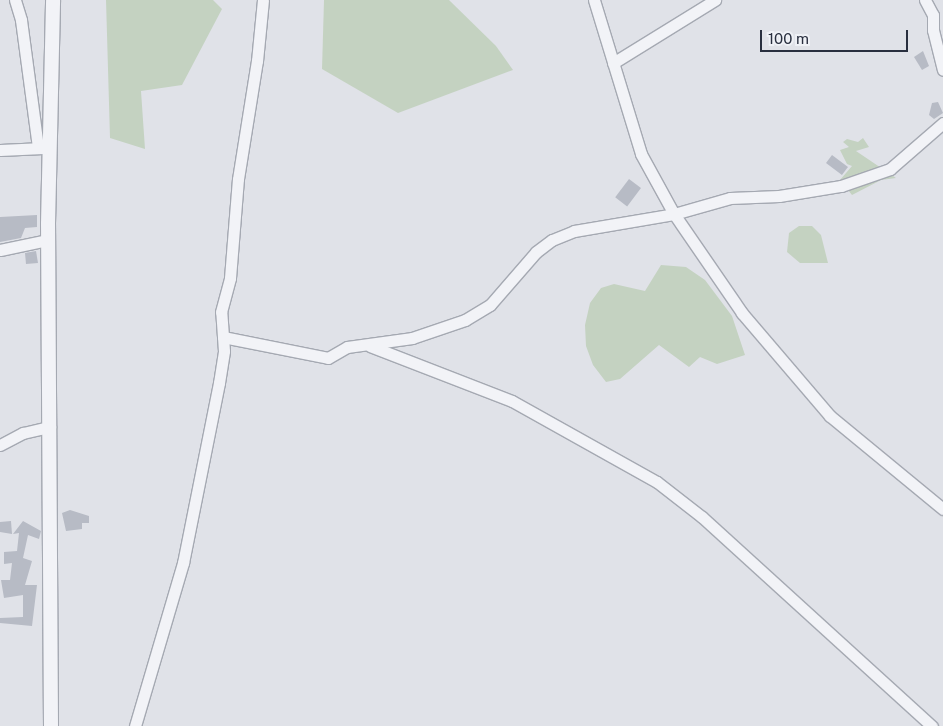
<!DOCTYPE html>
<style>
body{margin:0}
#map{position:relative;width:943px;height:726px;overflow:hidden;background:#e0e2e8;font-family:"Public Sans",sans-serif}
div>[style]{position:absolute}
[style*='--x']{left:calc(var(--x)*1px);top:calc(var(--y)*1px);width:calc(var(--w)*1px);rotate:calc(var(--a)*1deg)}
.green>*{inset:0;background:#c4d2c1}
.building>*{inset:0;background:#b7bbc5;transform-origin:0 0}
.roads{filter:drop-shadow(1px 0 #a5a9b2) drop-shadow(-1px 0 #a5a9b2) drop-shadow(0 1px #a5a9b2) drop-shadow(0 -1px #a5a9b2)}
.minor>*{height:11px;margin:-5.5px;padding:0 5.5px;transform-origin:5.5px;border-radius:5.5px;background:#f2f3f7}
.tertiary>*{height:14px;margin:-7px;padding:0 7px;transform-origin:7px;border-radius:7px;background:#f2f3f7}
span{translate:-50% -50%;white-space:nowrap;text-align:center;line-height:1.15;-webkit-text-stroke:4px #eff1f6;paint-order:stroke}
.scale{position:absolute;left:760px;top:30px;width:148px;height:22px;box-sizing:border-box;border:2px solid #292f3f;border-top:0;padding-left:6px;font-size:15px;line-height:18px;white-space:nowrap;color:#292f3f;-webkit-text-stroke:4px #eff1f6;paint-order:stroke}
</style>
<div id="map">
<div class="green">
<i style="clip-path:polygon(106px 0,213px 0,222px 9px,182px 85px,141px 91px,145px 149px,110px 138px)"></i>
<i style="clip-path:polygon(324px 0,449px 0,496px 46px,513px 70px,398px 113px,322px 69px)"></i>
<i style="clip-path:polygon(863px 138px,869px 147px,856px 151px,896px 178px,881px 180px,852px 195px,840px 180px,852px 166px,847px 164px,840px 150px,849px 147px,843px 142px,847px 139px,858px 142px)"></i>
<i style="clip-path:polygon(799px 226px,812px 226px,821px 235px,828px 263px,800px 263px,787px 252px,789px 233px)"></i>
<i style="clip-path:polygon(661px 265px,686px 267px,705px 280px,732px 316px,745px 355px,717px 364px,700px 357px,689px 367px,659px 345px,620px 379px,606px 382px,593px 365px,586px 346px,585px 325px,590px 303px,601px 288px,614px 284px,645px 291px)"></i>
</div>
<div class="building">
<i style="clip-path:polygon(923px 51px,929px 66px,922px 70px,914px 57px)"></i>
<i style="clip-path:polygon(938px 102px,943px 113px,934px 119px,929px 115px,932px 103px)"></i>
<i style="left:832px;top:155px;width:20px;height:10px;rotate:37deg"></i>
<i style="left:629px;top:179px;width:15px;height:23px;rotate:37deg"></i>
<i style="clip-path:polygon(37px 215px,37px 227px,25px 228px,21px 238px,0 242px,0 217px)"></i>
<i style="clip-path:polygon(36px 251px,38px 263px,26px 264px,25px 253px)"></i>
<i style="clip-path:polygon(70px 510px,89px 516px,89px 523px,82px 523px,82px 529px,66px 531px,62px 513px)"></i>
<i style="clip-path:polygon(11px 521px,12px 534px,0 532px,0 522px)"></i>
<i style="clip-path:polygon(23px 521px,41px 531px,39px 539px,28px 535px,23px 558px,32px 561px,25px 585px,37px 585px,32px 626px,0 623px,0 618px,23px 617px,23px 595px,4px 598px,1px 580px,10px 580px,12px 563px,4px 564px,4px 552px,17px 551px,19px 533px,13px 534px)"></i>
</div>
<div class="roads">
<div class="minor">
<i style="--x:15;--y:0;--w:21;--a:73"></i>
<i style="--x:21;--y:20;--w:129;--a:82.4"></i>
<i style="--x:594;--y:0;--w:161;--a:73"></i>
<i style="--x:641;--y:154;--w:68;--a:61.2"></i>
<i style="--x:674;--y:214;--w:120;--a:55.5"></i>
<i style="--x:742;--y:313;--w:135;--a:49.5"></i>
<i style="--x:830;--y:416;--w:146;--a:39.5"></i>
<i style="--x:925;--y:0;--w:17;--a:62"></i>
<i style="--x:933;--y:15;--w:15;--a:90"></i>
<i style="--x:933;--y:30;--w:41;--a:76"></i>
<i style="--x:613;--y:63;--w:120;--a:-31.7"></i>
<i style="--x:0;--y:150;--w:43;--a:-2.7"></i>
<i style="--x:0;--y:250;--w:49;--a:-11.8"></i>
<i style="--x:223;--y:337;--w:107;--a:11.3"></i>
<i style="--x:328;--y:358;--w:22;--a:-30"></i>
<i style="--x:347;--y:347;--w:66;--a:-7.9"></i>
<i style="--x:412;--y:338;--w:56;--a:-18.8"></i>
<i style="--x:465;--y:320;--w:29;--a:-31"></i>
<i style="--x:490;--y:305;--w:70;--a:-49"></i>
<i style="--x:536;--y:252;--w:20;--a:-37"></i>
<i style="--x:552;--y:240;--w:24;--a:-22"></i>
<i style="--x:574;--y:231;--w:101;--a:-9.6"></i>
<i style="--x:674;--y:214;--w:58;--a:-15.9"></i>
<i style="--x:730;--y:198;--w:49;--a:-2.3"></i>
<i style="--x:779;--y:196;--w:63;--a:-9.2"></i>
<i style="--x:841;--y:186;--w:52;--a:-19.1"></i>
<i style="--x:890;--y:169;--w:70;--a:-41"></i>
<i style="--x:370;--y:346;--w:152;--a:21.2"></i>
<i style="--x:512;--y:401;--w:166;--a:29.2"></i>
<i style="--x:657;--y:482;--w:57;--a:37.9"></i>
<i style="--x:702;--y:517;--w:311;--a:42.3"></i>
<i style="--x:0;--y:445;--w:26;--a:-28"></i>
<i style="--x:23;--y:433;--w:28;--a:-13"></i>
<i style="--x:135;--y:726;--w:170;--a:-73.6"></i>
<i style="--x:183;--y:563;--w:184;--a:-78.7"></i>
<i style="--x:219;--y:383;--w:32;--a:-81"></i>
<i style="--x:224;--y:351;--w:39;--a:-94"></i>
<i style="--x:221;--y:312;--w:35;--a:-75"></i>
<i style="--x:230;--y:278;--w:99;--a:-85.4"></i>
<i style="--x:238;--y:179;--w:120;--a:-80.9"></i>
<i style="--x:257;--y:61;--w:61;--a:-84.4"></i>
</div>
<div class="tertiary">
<i style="--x:51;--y:726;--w:502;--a:-90.34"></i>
<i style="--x:48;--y:224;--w:224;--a:-88.7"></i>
</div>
</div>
<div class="scale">100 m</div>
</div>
